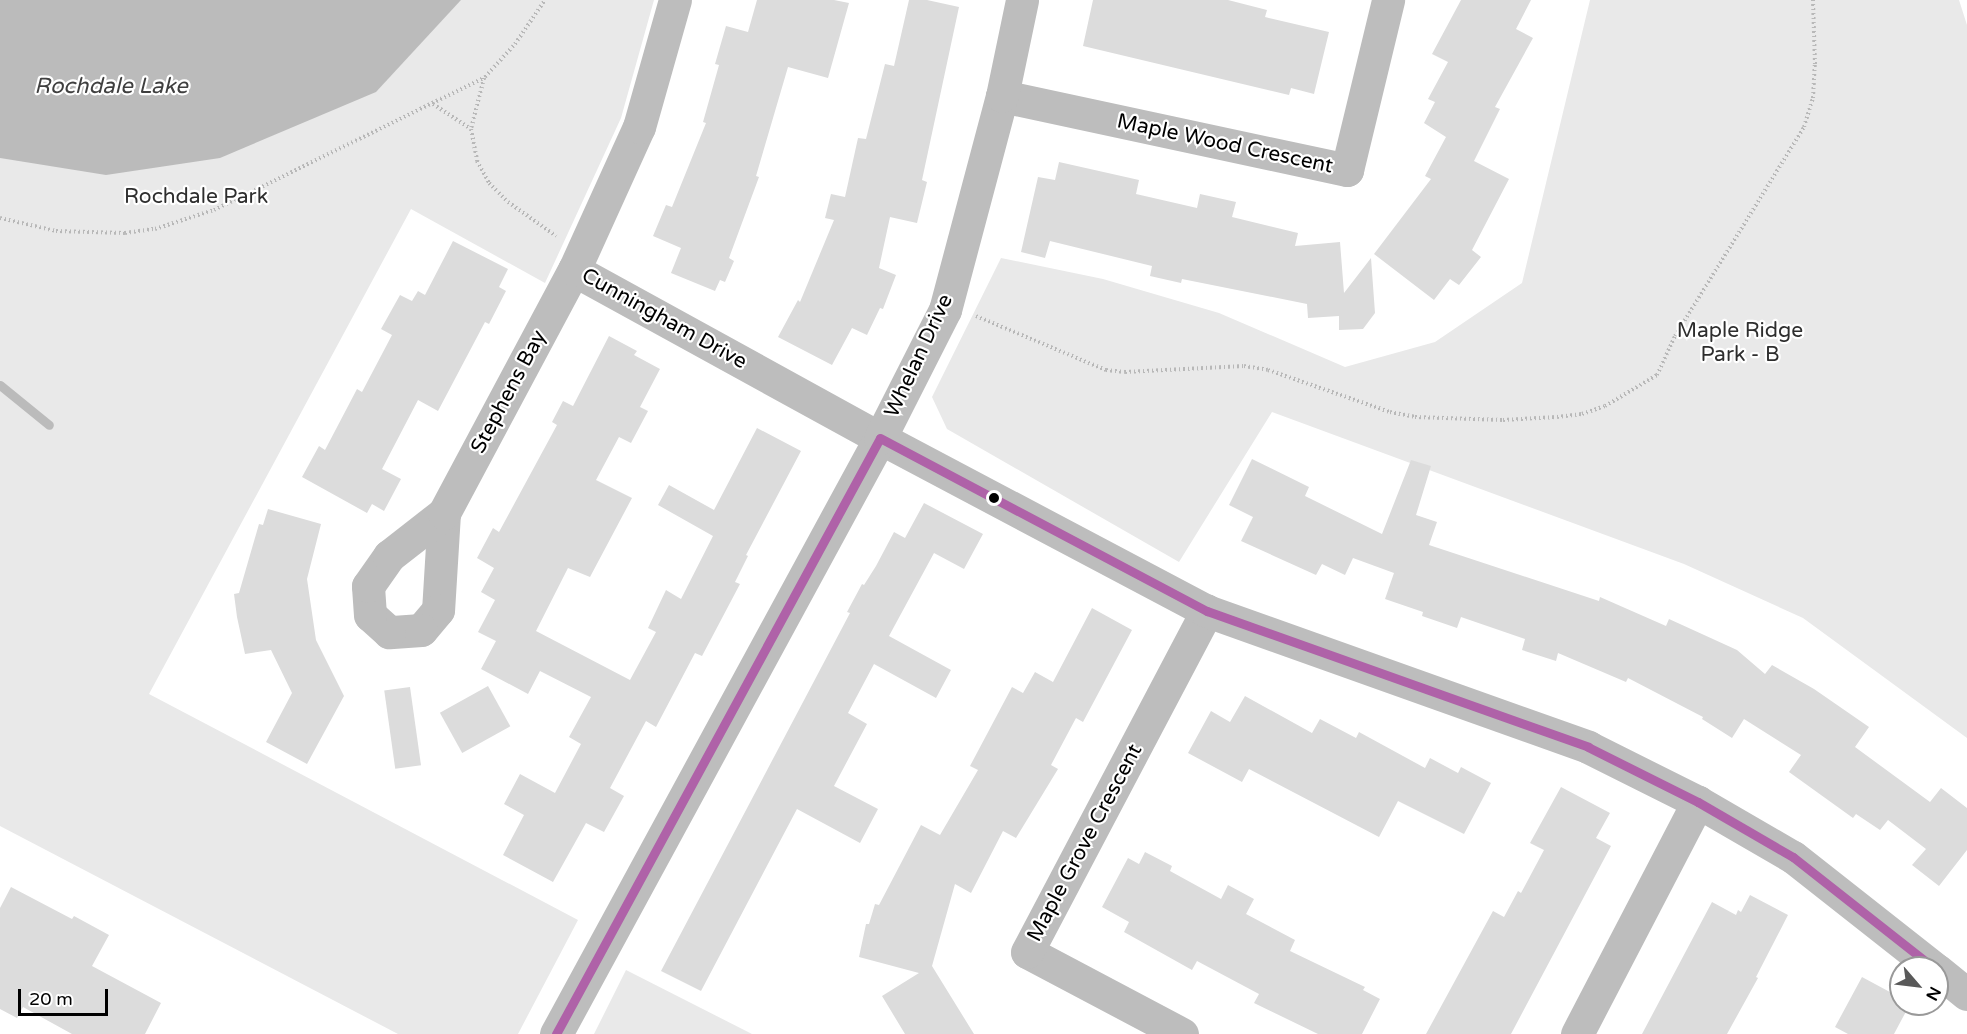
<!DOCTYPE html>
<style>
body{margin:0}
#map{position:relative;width:1967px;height:1034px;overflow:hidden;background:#fff;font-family:"Varela Round",sans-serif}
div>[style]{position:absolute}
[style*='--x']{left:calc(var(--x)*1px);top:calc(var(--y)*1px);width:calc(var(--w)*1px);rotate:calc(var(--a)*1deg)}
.green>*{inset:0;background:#e9e9e9}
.water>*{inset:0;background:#bbb}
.stream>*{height:9px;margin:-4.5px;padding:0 4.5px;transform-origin:4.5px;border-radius:4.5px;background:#bbb}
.building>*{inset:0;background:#dcdcdc;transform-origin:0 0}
.path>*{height:4px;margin-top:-2px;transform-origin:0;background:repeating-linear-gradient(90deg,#b8b8b8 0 1.5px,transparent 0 4.5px)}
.minor>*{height:33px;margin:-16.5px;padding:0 16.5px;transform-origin:16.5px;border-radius:16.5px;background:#bdbdbd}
.tertiary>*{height:33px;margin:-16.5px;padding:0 16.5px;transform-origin:16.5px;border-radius:16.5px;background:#bdbdbd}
.bus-1>*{height:9px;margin:-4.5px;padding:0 4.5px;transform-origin:4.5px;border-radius:4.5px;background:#af62a8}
.dots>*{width:16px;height:16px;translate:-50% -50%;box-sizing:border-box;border:3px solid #fff;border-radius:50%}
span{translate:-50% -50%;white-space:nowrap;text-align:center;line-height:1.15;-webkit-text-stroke:4.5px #fff;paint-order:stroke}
.street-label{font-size:21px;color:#000}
.park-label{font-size:21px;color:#2e2e2e}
.water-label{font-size:22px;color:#3f3f3f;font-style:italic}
.north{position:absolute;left:1889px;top:956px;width:60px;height:60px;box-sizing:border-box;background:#fff;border:2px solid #999;border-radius:50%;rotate:118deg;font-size:16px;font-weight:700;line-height:24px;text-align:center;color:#000}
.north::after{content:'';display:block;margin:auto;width:21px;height:27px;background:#595959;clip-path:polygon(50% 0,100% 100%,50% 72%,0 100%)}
.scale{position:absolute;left:18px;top:989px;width:90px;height:27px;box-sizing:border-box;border:3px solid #000;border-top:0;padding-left:8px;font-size:18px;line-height:21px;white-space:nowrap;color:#000;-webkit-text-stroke:4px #fff;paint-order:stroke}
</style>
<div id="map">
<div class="green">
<i style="clip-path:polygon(0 0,654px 0,621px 118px,545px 283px,411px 209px,149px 694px,578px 920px,518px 1034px,398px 1034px,0 826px)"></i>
<i style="clip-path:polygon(1590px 0,1959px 0,1967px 25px,1967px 738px,1803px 618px,1684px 564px,1272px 412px,1179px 562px,947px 429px,932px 397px,1001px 258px,1103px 279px,1219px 313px,1345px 367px,1435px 342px,1522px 283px)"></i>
<i style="clip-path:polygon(626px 970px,752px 1034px,594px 1034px)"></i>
</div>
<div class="water">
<i style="clip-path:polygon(0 0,461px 0,376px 92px,220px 158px,106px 175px,0 158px)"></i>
</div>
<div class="stream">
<i style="--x:0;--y:385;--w:63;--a:39.2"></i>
</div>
<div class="building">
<i style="clip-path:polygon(757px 0,834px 0,849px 3px,828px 78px,788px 67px,756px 176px,759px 177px,729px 258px,734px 261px,725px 282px,720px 280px,715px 291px,671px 273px,681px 248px,653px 236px,666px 205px,672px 207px,706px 123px,703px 122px,719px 65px,715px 64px,726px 26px,748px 32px)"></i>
<i style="clip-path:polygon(909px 0,927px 0,959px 7px,922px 180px,927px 182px,917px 223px,890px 217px,879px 268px,896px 275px,883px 309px,880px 308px,867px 335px,852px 328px,832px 365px,778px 337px,798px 300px,800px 302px,834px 220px,825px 218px,831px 194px,845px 197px,858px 138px,866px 139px,885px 64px,894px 66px)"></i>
<i style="clip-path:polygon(1093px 0,1228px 0,1267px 10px,1265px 17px,1329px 32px,1314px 94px,1291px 88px,1289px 95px,1083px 46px)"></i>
<i style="clip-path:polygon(1461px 0,1531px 0,1516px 29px,1533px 38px,1495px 107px,1500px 109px,1474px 161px,1509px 179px,1472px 250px,1481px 257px,1459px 285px,1450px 279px,1434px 300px,1374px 254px,1431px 179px,1425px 176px,1446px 137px,1424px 123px,1435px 102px,1428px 99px,1448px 62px,1432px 54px)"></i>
<i style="clip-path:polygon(1059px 162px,1139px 180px,1136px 194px,1197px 208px,1200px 194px,1236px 202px,1232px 217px,1298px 233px,1295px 246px,1340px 242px,1344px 293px,1371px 258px,1375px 313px,1363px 329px,1339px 330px,1339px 316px,1308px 318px,1307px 304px,1182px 279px,1181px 283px,1150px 276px,1152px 266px,1050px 241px,1045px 258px,1021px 252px,1038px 177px,1055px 180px)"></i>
<i style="clip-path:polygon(453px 241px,508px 269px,499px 287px,506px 291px,489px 324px,485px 322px,438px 411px,418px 400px,382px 469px,401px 479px,384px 511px,372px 504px,367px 513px,302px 477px,319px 446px,325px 450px,357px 389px,362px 392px,392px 335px,381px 329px,400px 295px,412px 301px,418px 291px,425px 295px)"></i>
<i style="clip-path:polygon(609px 336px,637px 351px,634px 355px,660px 369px,640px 407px,648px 411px,631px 443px,619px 437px,596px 480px,632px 498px,590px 577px,568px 568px,536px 631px,630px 680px,656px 632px,648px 628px,666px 590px,681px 599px,713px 536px,658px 505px,669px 485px,714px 510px,757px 428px,801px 451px,746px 555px,748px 556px,735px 582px,740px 584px,702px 656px,695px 653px,656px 727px,646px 721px,610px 788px,624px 796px,604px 832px,586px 823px,553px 882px,503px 855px,524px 815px,504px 804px,520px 774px,555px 793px,581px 744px,569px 737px,591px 697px,540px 671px,528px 694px,481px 669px,496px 641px,478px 632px,495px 600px,481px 592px,494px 568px,477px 558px,493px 528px,499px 532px,557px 425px,552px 422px,563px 401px,573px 406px)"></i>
<i style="clip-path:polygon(1252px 459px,1309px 487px,1305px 496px,1382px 534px,1411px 460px,1431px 466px,1416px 515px,1437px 522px,1429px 545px,1599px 601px,1600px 597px,1666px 626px,1669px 619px,1737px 650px,1765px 674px,1772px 665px,1814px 689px,1869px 727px,1855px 747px,1930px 802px,1941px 788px,1967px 808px,1967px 850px,1939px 886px,1912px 865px,1926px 849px,1888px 820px,1880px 830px,1856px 814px,1853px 818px,1789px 772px,1801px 755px,1744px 719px,1732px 738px,1702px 719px,1703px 717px,1628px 678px,1626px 682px,1558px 653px,1556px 661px,1522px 650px,1525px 639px,1461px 617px,1457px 628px,1422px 616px,1423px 612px,1385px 599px,1394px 573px,1353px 558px,1345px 575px,1322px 564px,1316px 575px,1241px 541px,1253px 517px,1229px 505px)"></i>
<i style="clip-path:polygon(924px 503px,983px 534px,964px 569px,934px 553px,889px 636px,951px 670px,936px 698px,874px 664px,848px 713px,867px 724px,834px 786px,878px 809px,860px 843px,797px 809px,701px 991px,661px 971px,850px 613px,847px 612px,862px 584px,864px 585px,876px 566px,894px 532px,905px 538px)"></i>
<i style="clip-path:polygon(268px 509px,321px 524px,307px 579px,316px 640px,344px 696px,307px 764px,266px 742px,292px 693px,271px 650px,245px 654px,237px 617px,234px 594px,239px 593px,259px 524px,263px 525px)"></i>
<i style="clip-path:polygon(1092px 608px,1132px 630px,1083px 722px,1076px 718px,1051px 765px,1058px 769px,1016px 838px,1003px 831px,971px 893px,955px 884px,932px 966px,974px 1034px,905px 1034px,882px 996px,919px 973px,859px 957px,866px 924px,869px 924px,875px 904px,879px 905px,921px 825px,940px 835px,978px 770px,970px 766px,1012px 687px,1023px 693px,1035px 672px,1053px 682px)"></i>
<i style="left:488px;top:686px;width:46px;height:55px;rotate:61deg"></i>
<i style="left:410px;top:687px;width:79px;height:26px;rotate:82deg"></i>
<i style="clip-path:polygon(1245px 696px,1312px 733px,1320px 719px,1356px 738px,1359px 732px,1425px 768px,1430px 758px,1458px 773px,1461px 767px,1491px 783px,1464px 834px,1398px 801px,1379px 837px,1249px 769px,1242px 782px,1188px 753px,1211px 711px,1230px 722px)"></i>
<i style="clip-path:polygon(1561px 787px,1610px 813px,1596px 838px,1611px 846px,1511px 1034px,1426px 1034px,1493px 911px,1504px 917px,1518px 891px,1521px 893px,1544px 850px,1530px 843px)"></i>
<i style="clip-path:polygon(1145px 852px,1172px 866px,1170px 871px,1221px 899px,1228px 885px,1254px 899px,1246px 914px,1295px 940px,1290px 951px,1365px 987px,1363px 990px,1380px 999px,1362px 1034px,1318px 1034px,1254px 1003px,1259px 994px,1197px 961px,1192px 970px,1124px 932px,1129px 922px,1102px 907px,1128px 858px,1139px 864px)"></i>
<i style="clip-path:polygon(11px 887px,72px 919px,74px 916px,109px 935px,92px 966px,161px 1003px,145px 1034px,72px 1034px,23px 1007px,17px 1018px,0 1009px,0 908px)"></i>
<i style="clip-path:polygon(1750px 895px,1788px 915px,1756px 977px,1758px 978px,1727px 1034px,1642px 1034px,1712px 902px,1736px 915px,1738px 910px,1741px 912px)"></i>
<i style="clip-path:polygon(1862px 977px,1901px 998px,1901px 1004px,1910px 1004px,1894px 1034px,1848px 1034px,1835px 1027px)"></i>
</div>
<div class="path">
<i style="--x:484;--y:78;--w:53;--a:104.3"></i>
<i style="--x:471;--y:129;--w:33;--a:79"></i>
<i style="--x:477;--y:161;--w:25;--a:61"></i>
<i style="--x:489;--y:183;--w:27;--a:45"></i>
<i style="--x:508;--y:202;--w:59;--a:35.3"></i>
<i style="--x:433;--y:104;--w:45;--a:33.3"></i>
<i style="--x:0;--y:218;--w:57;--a:13.1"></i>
<i style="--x:56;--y:231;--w:69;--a:1.7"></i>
<i style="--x:125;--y:233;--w:30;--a:-8"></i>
<i style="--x:155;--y:229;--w:62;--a:-17.9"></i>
<i style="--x:214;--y:210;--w:302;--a:-26.1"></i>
<i style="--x:485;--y:77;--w:45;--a:-47.7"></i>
<i style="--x:515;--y:44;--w:53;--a:-55.7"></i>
<i style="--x:976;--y:316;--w:141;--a:22.6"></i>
<i style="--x:1106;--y:370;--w:19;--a:6"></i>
<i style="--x:1125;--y:372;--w:119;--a:-2.9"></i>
<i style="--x:1244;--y:366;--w:24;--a:9"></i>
<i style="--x:1268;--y:370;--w:129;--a:19"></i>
<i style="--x:1390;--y:412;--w:25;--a:11"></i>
<i style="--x:1415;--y:417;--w:88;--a:2"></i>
<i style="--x:1503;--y:420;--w:54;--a:-3.2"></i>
<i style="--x:1557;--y:417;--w:25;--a:-7"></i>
<i style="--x:1582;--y:414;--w:24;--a:-19"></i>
<i style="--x:1605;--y:406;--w:61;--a:-30.8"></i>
<i style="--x:1657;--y:375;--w:43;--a:-65.2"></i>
<i style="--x:1675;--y:336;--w:246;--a:-58.3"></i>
<i style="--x:1804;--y:127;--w:30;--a:-73"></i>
<i style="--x:1813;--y:98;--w:34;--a:-87"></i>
<i style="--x:1815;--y:64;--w:64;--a:-91.8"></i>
</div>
<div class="minor">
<i style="--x:1002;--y:96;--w:353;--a:12.1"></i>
<i style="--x:1347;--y:170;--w:175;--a:-76.4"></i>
<i style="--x:574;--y:270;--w:349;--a:28.8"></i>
<i style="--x:444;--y:513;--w:97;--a:93.5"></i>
<i style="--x:438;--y:610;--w:26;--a:130"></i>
<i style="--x:421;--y:630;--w:32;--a:176"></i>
<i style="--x:389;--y:632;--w:25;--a:-138"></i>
<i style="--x:370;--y:615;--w:29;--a:-94"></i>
<i style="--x:368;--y:586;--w:37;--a:-55"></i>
<i style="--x:389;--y:556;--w:70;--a:-38"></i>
<i style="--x:444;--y:513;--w:276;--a:-61.9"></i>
<i style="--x:574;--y:270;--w:157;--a:-65.6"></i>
<i style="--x:639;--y:127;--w:132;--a:-74.2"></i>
<i style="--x:1182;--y:1034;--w:175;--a:-152.1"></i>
<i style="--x:1027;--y:952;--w:386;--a:-62.2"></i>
<i style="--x:1577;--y:1034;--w:262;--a:-62.5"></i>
</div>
<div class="tertiary">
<i style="--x:880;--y:438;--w:370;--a:27.9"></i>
<i style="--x:1207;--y:611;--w:405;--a:19.6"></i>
<i style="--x:1588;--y:747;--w:123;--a:26.6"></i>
<i style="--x:1698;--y:802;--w:110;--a:30.1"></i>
<i style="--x:1793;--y:857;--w:179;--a:38.2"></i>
<i style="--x:1937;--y:970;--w:38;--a:39"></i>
<i style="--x:556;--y:1034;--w:678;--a:-61.47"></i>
<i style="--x:880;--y:438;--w:144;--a:-63.1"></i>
<i style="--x:945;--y:310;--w:221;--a:-75.1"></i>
<i style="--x:1002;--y:96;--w:98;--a:-78.2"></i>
</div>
<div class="bus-1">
<i style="--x:556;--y:1034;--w:678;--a:-61.47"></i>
<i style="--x:880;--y:438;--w:370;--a:27.9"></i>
<i style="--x:1207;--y:611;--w:405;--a:19.6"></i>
<i style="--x:1588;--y:747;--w:123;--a:26.6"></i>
<i style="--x:1698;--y:802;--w:110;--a:30.1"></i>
<i style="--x:1793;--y:857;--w:179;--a:38.2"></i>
</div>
<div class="dots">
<i style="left:994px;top:498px;background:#000"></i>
</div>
<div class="street-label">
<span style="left:1225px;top:144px;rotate:12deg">Maple Wood Crescent</span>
<span style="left:664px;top:319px;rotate:29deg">Cunningham Drive</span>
<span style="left:919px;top:356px;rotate:-65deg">Whelan Drive</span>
<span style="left:509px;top:392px;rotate:-62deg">Stephens Bay</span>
<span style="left:1085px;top:843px;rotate:-62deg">Maple Grove Crescent</span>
</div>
<div class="park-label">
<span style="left:196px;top:197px">Rochdale Park</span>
<span style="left:1740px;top:343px">Maple Ridge<br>Park - B</span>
</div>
<div class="water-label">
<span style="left:111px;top:87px">Rochdale Lake</span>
</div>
<div class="north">N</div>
<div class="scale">20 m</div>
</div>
